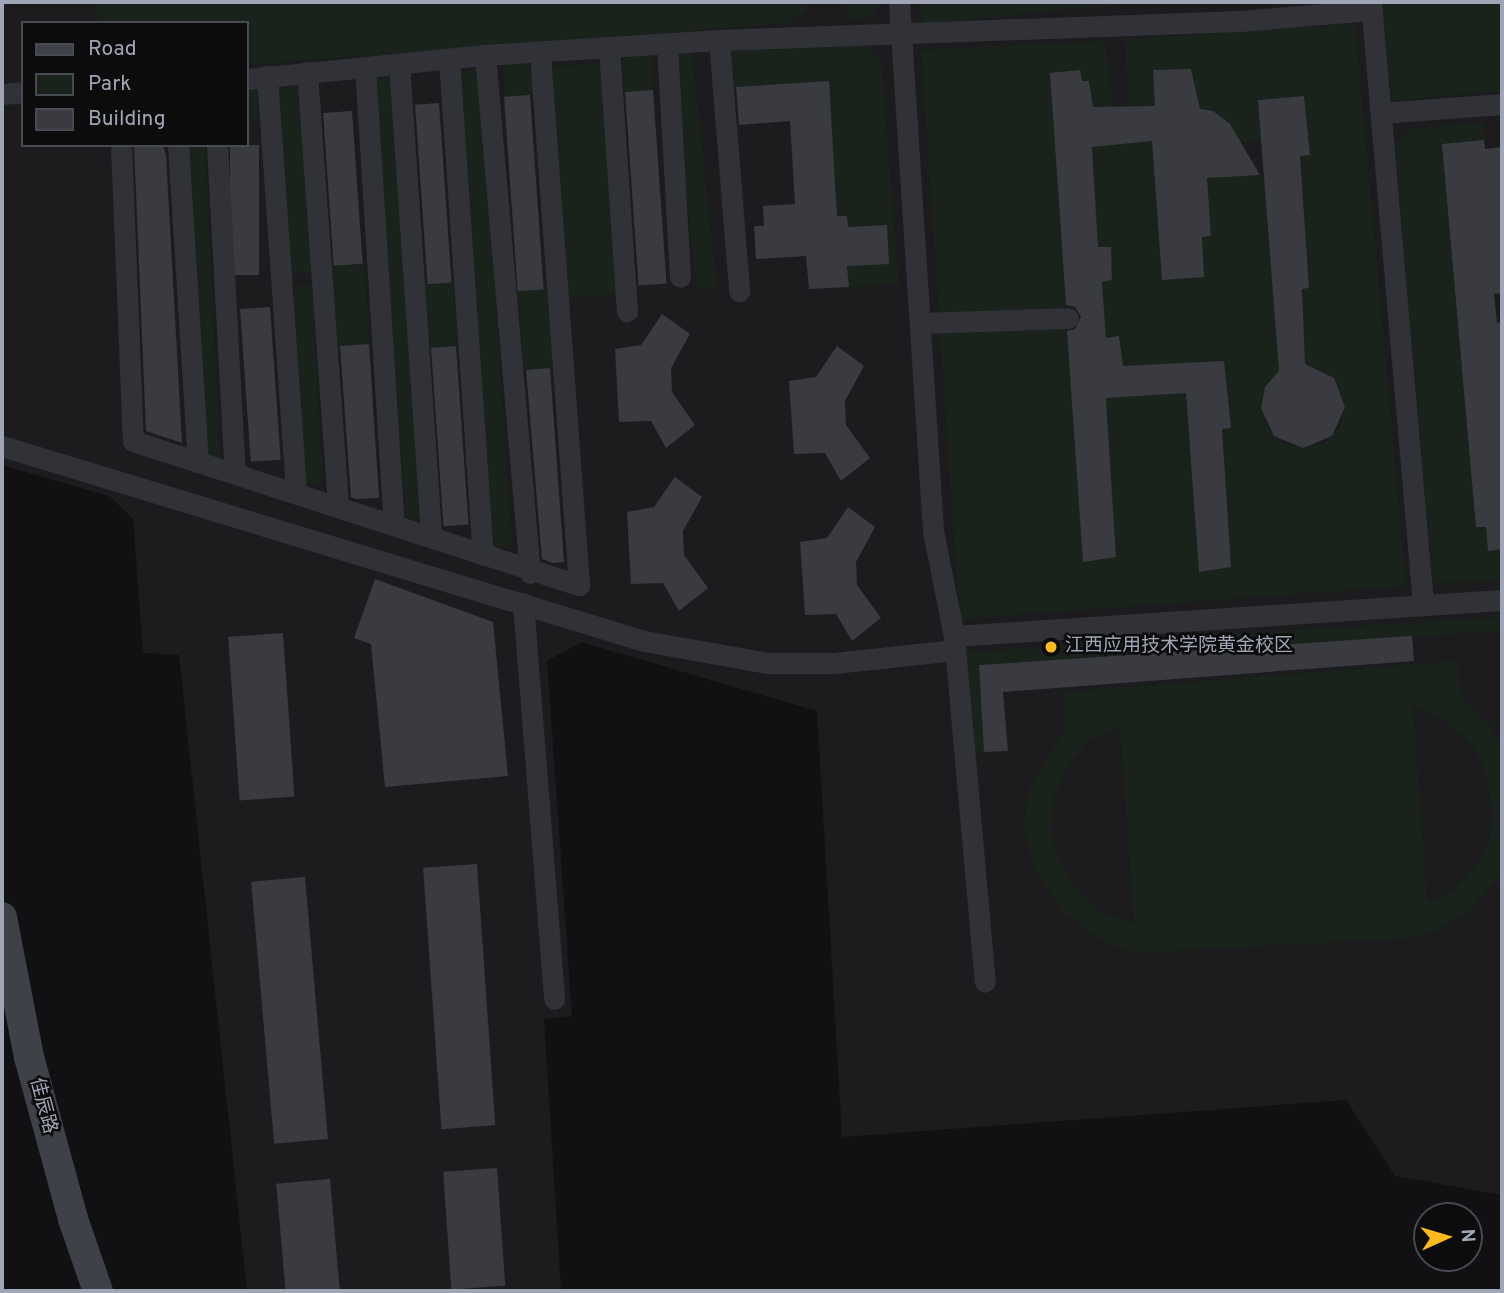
<!DOCTYPE html>
<meta charset="utf-8">
<style>
body{margin:0}
#map{position:relative;width:1504px;height:1293px;overflow:hidden;background:#111012;font-family:Overpass,"Noto Sans SC",sans-serif}
div>[style]{position:absolute}
[style*='--x']{left:calc(var(--x)*1px);top:calc(var(--y)*1px);width:calc(var(--w)*1px);rotate:calc(var(--a)*1deg)}
.built>*{inset:0;background:#1c1c1f}
.green>*{inset:0;background:#1a221c;transform-origin:0 0}
.building>*{inset:0;background:#3a3b40;transform-origin:0 0}
.minor>*{height:21px;margin:-10.5px;padding:0 10.5px;transform-origin:10.5px;border-radius:10.5px;background:#313238}
.secondary>*{height:30px;margin:-15px;padding:0 15px;transform-origin:15px;border-radius:15px;background:#3f4148}
.dots>*{width:19px;height:19px;translate:-50% -50%;box-sizing:border-box;border:4px solid #0c0c0d;border-radius:50%}
span{translate:-50% -50%;white-space:nowrap;text-align:center;line-height:1.15;-webkit-text-stroke:5px #0c0c0d;paint-order:stroke}
.poi-label{font-size:19px;color:#a0a6b5}
.left{translate:0 -50%;text-align:left}
.street-label{font-size:19px;color:#a0a6b5}
.frame{position:absolute;inset:0;border:4px solid #a0a6b5;pointer-events:none}
.legend{position:absolute;left:21px;top:21px;width:228px;height:126px;box-sizing:border-box;background:#0c0c0d;border:2px solid #474a50;margin:0;padding:9px 12px;list-style:none;font-size:21px;color:#a0a6b5}
.legend li{display:flex;align-items:center;gap:14px;height:35px}
.legend b{width:35px;border:2px solid #474a50}
.north{position:absolute;left:1413px;top:1202px;width:70px;height:70px;box-sizing:border-box;background:#0c0c0d;border:2px solid #474a50;border-radius:50%;rotate:86deg;font-size:19px;font-weight:700;line-height:28px;text-align:center;color:#a0a6b5}
.north::after{content:'';display:block;margin:auto;width:24px;height:32px;background:#ffbb1c;clip-path:polygon(50% 0,100% 100%,50% 72%,0 100%)}
</style>
<div id="map">
<div class="built">
<i style="clip-path:polygon(evenodd,2px 2px,1502px 2px,1502px 1195px,1395px 1176px,1346px 1100px,842px 1137px,817px 711px,581px 642px,547px 661px,572px 1016px,544px 1019px,561px 1291px,247px 1291px,179px 655px,143px 653px,133px 519px,109px 496px,2px 465px,2px 2px,23px 23px,247px 23px,247px 145px,23px 145px,23px 23px)"></i>
</div>
<div class="green">
<i style="clip-path:polygon(96px 2px,806px 2px,806px 11px,789px 23px,247px 65px,247px 23px,98px 23px)"></i>
<i style="clip-path:polygon(846px 2px,874px 2px,875px 17px,848px 19px)"></i>
<i style="clip-path:polygon(920px 2px,1137px 2px,922px 24px)"></i>
<i style="clip-path:polygon(1382px 2px,1502px 4px,1502px 91px,1391px 101px)"></i>
<i style="clip-path:polygon(1355px 24px,1406px 586px,959px 619px,921px 50px,1105px 41px,1114px 107px,1093px 107px,1089px 81px,1082px 81px,1080px 70px,1050px 74px,1083px 562px,1116px 557px,1106px 398px,1186px 393px,1199px 572px,1231px 567px,1222px 429px,1231px 427px,1224px 362px,1123px 366px,1119px 337px,1106px 338px,1102px 282px,1112px 280px,1111px 247px,1098px 247px,1092px 147px,1152px 141px,1162px 280px,1202px 237px,1211px 235px,1209px 203px,1196px 202px,1196px 178px,1263px 175px,1279px 371px,1262px 397px,1263px 419px,1283px 443px,1303px 448px,1324px 443px,1339px 428px,1345px 407px,1334px 378px,1305px 364px,1302px 289px,1309px 288px,1300px 156px,1310px 155px,1304px 96px,1259px 100px,1261px 141px,1241px 142px,1200px 109px,1191px 69px,1155px 106px,1128px 106px,1125px 39px)"></i>
<i style="clip-path:polygon(863px 42px,881px 59px,899px 285px,849px 287px,847px 266px,889px 263px,887px 226px,849px 245px,847px 216px,837px 216px,828px 81px,729px 88px,731px 48px)"></i>
<i style="left:692px;top:52px;width:237px;height:20px;rotate:84deg"></i>
<i style="left:651px;top:53px;width:37px;height:29px;rotate:87deg"></i>
<i style="left:602px;top:63px;width:232px;height:50px;rotate:86deg"></i>
<i style="left:533px;top:64px;width:31px;height:30px;rotate:86deg"></i>
<i style="left:479px;top:70px;width:476px;height:20px;rotate:86deg"></i>
<i style="left:390px;top:77px;width:442px;height:15px;rotate:86deg"></i>
<i style="left:297px;top:87px;width:186px;height:23px;rotate:85deg"></i>
<i style="left:257px;top:90px;width:30px;height:10px;rotate:88deg"></i>
<i style="clip-path:polygon(1484px 123px,1484px 140px,1442px 145px,1476px 527px,1486px 527px,1488px 550px,1502px 549px,1502px 581px,1433px 583px,1395px 146px,1412px 128px)"></i>
<i style="clip-path:polygon(184px 145px,205px 145px,220px 461px,204px 456px)"></i>
<i style="left:364px;top:264px;width:80px;height:32px;rotate:86deg"></i>
<i style="left:453px;top:283px;width:63px;height:30px;rotate:85deg"></i>
<i style="left:312px;top:285px;width:198px;height:18px;rotate:87deg"></i>
<i style="left:547px;top:288px;width:80px;height:30px;rotate:85deg"></i>
<i style="clip-path:polygon(1499px 617px,1500px 631px,979px 665px,984px 752px,974px 753px,967px 652px)"></i>
<i style="clip-path:polygon(evenodd,1457px 661px,1461px 698px,1485px 719px,1502px 747px,1502px 874px,1468px 912px,1433px 932px,1410px 938px,1136px 953px,1106px 943px,1065px 914px,1034px 870px,1023px 826px,1030px 787px,1065px 729px,1063px 692px,1457px 661px,1413px 706px,1445px 721px,1473px 746px,1486px 774px,1492px 811px,1489px 844px,1476px 865px,1452px 892px,1427px 902px,1413px 706px,1457px 661px,1120px 727px,1134px 922px,1133px 923px,1098px 911px,1072px 885px,1058px 858px,1051px 831px,1053px 799px,1070px 762px,1091px 739px,1120px 727px)"></i>
</div>
<div class="building">
<i style="clip-path:polygon(1191px 69px,1200px 109px,1213px 111px,1230px 124px,1260px 175px,1207px 178px,1211px 236px,1202px 237px,1204px 277px,1162px 280px,1152px 141px,1092px 147px,1098px 247px,1111px 247px,1112px 280px,1102px 282px,1106px 338px,1119px 336px,1123px 366px,1224px 361px,1231px 428px,1222px 429px,1231px 567px,1199px 572px,1186px 393px,1106px 398px,1116px 557px,1083px 562px,1067px 331px,1075px 329px,1081px 317px,1075px 307px,1066px 305px,1050px 73px,1080px 70px,1082px 81px,1089px 81px,1093px 107px,1155px 106px,1153px 70px)"></i>
<i style="clip-path:polygon(829px 81px,837px 216px,847px 216px,848px 227px,887px 225px,889px 264px,847px 266px,849px 287px,809px 289px,806px 256px,756px 259px,754px 226px,764px 226px,763px 206px,795px 204px,790px 121px,739px 125px,736px 87px)"></i>
<i style="left:653px;top:90px;width:194px;height:28px;rotate:86deg"></i>
<i style="left:530px;top:95px;width:195px;height:26px;rotate:86deg"></i>
<i style="clip-path:polygon(1304px 96px,1310px 155px,1300px 156px,1309px 288px,1302px 289px,1305px 364px,1334px 378px,1345px 407px,1332px 436px,1303px 448px,1274px 436px,1261px 408px,1265px 387px,1279px 371px,1258px 100px)"></i>
<i style="left:439px;top:103px;width:180px;height:24px;rotate:86deg"></i>
<i style="left:352px;top:111px;width:153px;height:29px;rotate:86deg"></i>
<i style="clip-path:polygon(1484px 140px,1485px 149px,1502px 147px,1502px 293px,1494px 294px,1497px 323px,1502px 322px,1502px 549px,1488px 551px,1486px 527px,1476px 527px,1442px 144px)"></i>
<i style="clip-path:polygon(134px 145px,163px 145px,166px 155px,182px 443px,146px 431px)"></i>
<i style="left:230px;top:145px;width:29px;height:130px"></i>
<i style="left:270px;top:307px;width:153px;height:30px;rotate:86deg"></i>
<i style="clip-path:polygon(662px 314px,690px 334px,671px 368px,672px 392px,695px 425px,666px 448px,651px 421px,619px 422px,615px 349px,641px 345px)"></i>
<i style="clip-path:polygon(369px 344px,379px 498px,356px 499px,351px 497px,340px 346px)"></i>
<i style="left:456px;top:346px;width:179px;height:25px;rotate:86deg"></i>
<i style="clip-path:polygon(837px 346px,864px 366px,845px 401px,846px 425px,870px 458px,841px 481px,825px 453px,794px 454px,789px 381px,816px 377px)"></i>
<i style="clip-path:polygon(550px 368px,564px 562px,553px 563px,542px 559px,526px 370px)"></i>
<i style="clip-path:polygon(675px 477px,702px 497px,683px 531px,684px 555px,708px 588px,679px 611px,663px 583px,631px 584px,627px 512px,654px 507px)"></i>
<i style="clip-path:polygon(848px 507px,875px 527px,856px 562px,857px 585px,881px 618px,852px 641px,836px 614px,805px 615px,800px 542px,827px 538px)"></i>
<i style="clip-path:polygon(375px 579px,493px 622px,508px 776px,385px 787px,371px 644px,354px 638px)"></i>
<i style="left:283px;top:633px;width:164px;height:55px;rotate:86deg"></i>
<i style="clip-path:polygon(1412px 636px,1414px 661px,1003px 692px,1008px 751px,984px 752px,979px 665px)"></i>
<i style="left:477px;top:864px;width:262px;height:54px;rotate:86deg"></i>
<i style="left:305px;top:877px;width:263px;height:54px;rotate:85deg"></i>
<i style="left:497px;top:1168px;width:118px;height:54px;rotate:86deg"></i>
<i style="left:330px;top:1179px;width:112px;height:54px;rotate:85deg"></i>
</div>
<div class="minor">
<i style="--x:899;--y:2;--w:530;--a:86.32"></i>
<i style="--x:933;--y:531;--w:107;--a:78.7"></i>
<i style="--x:954;--y:636;--w:347;--a:84.9"></i>
<i style="--x:1371;--y:2;--w:604;--a:85.06"></i>
<i style="--x:719;--y:40;--w:252;--a:85.4"></i>
<i style="--x:667;--y:44;--w:233;--a:86.8"></i>
<i style="--x:609;--y:48;--w:264;--a:86.1"></i>
<i style="--x:485;--y:55;--w:520;--a:85.04"></i>
<i style="--x:449;--y:59;--w:497;--a:86.1"></i>
<i style="--x:399;--y:64;--w:473;--a:86.1"></i>
<i style="--x:365;--y:67;--w:458;--a:86.4"></i>
<i style="--x:307;--y:72;--w:434;--a:85.9"></i>
<i style="--x:267;--y:76;--w:417;--a:86"></i>
<i style="--x:247;--y:79;--w:239;--a:-5.8"></i>
<i style="--x:485;--y:55;--w:234;--a:-3.7"></i>
<i style="--x:719;--y:40;--w:521;--a:-2.09"></i>
<i style="--x:1240;--y:21;--w:132;--a:-4.8"></i>
<i style="--x:2;--y:94;--w:21;--a:-5"></i>
<i style="--x:1381;--y:113;--w:121;--a:-4.3"></i>
<i style="--x:121;--y:145;--w:296;--a:87.7"></i>
<i style="--x:133;--y:441;--w:469;--a:17.9"></i>
<i style="--x:579;--y:585;--w:532;--a:-94.2"></i>
<i style="--x:178;--y:145;--w:318;--a:86.4"></i>
<i style="--x:217;--y:145;--w:329;--a:86.9"></i>
<i style="--x:921;--y:323;--w:147;--a:-1.9"></i>
<i style="--x:2;--y:446;--w:671;--a:16.9"></i>
<i style="--x:644;--y:641;--w:125;--a:10.1"></i>
<i style="--x:767;--y:663;--w:67;--a:0"></i>
<i style="--x:834;--y:663;--w:122;--a:-6.1"></i>
<i style="--x:523;--y:603;--w:397;--a:85.5"></i>
<i style="--x:954;--y:636;--w:549;--a:-3.76"></i>
</div>
<div class="secondary">
<i style="--x:2;--y:917;--w:143;--a:79.1"></i>
<i style="--x:29;--y:1057;--w:168;--a:74.8"></i>
<i style="--x:73;--y:1219;--w:76;--a:70.9"></i>
</div>
<div class="dots">
<i style="left:1051px;top:647px;background:#ffbb1c"></i>
</div>
<div class="poi-label">
<span class="left" style="left:1065px;top:647px">江西应用技术学院黄金校区</span>
</div>
<div class="street-label">
<span style="left:42px;top:1106px;rotate:75deg">佳辰路</span>
</div>
<div class="frame"></div>
<ul class="legend">
<li><b style="height:9px;background:#3f4148"></b>Road</li>
<li><b style="height:19px;background:#1a221c"></b>Park</li>
<li><b style="height:19px;background:#3a3b40"></b>Building</li>
</ul>
<div class="north">N</div>
</div>
